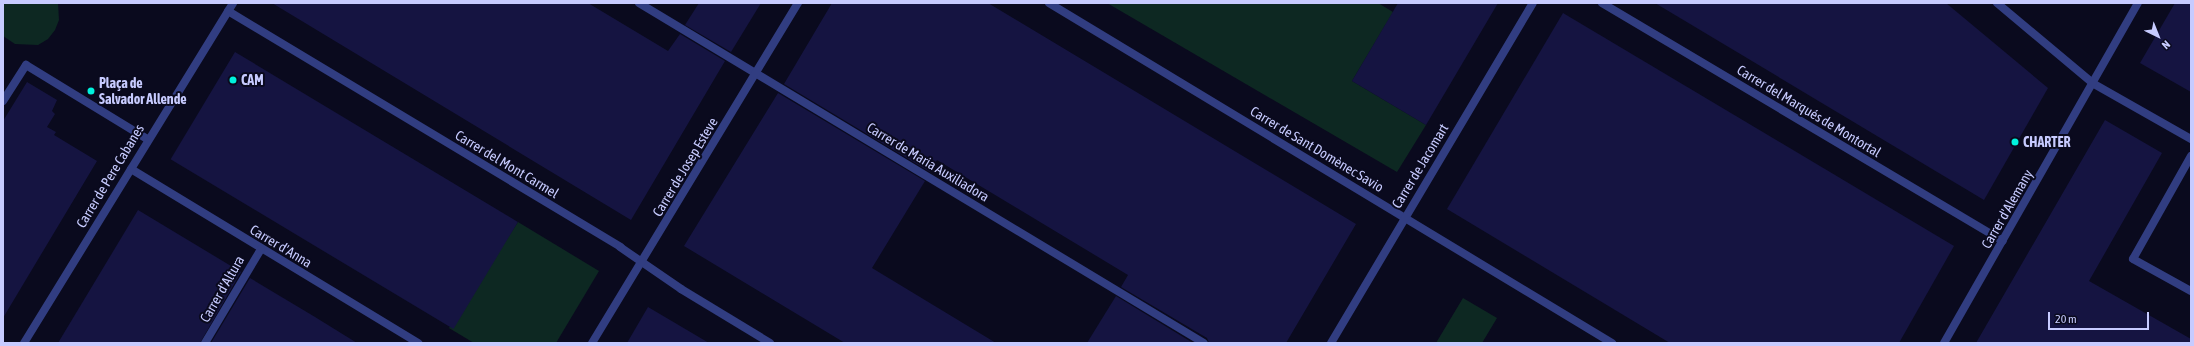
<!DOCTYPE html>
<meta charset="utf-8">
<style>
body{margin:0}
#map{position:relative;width:2194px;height:346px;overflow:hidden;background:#0a0a1e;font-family:"Asap Condensed",sans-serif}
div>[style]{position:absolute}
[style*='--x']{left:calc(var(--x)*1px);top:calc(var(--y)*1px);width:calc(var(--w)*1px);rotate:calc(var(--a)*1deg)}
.green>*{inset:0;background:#0d2822}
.building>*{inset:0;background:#151441;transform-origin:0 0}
.pedestrian>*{height:8px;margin:-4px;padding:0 4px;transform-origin:4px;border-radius:4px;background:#313d81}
.minor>*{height:8px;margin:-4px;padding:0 4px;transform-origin:4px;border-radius:4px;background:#313d81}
.tertiary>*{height:8px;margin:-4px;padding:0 4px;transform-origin:4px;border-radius:4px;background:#313d81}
.dots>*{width:11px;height:11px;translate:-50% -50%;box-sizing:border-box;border:2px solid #0a0a1e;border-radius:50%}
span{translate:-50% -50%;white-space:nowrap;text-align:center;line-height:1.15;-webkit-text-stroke:4px #0a0a1e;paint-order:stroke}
.poi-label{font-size:14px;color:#c7cbff;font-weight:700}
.left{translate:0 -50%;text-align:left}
.street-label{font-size:14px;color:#c7cbff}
.frame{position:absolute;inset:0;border:4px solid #c7cbff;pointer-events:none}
.north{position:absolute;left:2138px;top:16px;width:40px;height:40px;-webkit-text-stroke:3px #0a0a1e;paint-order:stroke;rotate:137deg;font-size:11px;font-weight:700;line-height:16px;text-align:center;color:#c7cbff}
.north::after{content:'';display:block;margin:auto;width:14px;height:18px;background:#c7cbff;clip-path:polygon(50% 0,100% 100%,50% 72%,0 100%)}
.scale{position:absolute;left:2048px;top:312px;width:101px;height:18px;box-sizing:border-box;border:2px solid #c7cbff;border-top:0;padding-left:5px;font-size:12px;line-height:14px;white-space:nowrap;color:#c7cbff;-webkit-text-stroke:3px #0a0a1e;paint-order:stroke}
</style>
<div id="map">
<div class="green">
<i style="clip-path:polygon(3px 3px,58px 3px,59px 20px,55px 30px,48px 39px,38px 45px,15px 44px,3px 36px)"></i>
<i style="clip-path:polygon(1107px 3px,1378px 3px,1393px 12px,1352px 81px,1426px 125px,1397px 172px)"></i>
<i style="clip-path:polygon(518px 222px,599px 271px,556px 343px,474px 343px,449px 328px)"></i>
<i style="clip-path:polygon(1463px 298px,1497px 318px,1482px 343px,1436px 343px)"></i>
</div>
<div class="building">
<i style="clip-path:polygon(272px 3px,588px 3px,668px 51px,680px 34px,725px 61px,631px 220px)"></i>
<i style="clip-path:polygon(699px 3px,761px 3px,731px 52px,685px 25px)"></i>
<i style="clip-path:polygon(832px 3px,988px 3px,1356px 224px,1286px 343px,1209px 343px,1207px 338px,1121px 287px,1128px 275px,937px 160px,930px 172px,784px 84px)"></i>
<i style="clip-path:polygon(1398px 3px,1498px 3px,1426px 125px,1352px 81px)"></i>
<i style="clip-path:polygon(1655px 3px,1946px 3px,2048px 88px,1984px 200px)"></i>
<i style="clip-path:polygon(2175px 3px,2191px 3px,2191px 92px,2140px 63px)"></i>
<i style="clip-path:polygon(1563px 13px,1954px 246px,1899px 343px,1670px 343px,1447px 209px)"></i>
<i style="left:235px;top:52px;width:330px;height:125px;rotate:31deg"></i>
<i style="clip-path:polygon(27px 82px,57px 100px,52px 111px,55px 114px,47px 127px,56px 132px,54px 135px,97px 161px,3px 318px,3px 121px)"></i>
<i style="clip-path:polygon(778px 93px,925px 181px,872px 268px,996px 343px,845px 343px,684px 246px)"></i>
<i style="clip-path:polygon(2105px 120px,2162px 153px,2089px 281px,2191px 339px,2191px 343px,1976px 343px)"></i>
<i style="clip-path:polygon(138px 210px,241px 272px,200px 343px,58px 343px)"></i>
<i style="clip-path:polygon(250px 278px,315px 317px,357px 343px,211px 343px)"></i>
<i style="clip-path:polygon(1116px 296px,1193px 343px,1087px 343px)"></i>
<i style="clip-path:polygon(648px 307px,709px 343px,627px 343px)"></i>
</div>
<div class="pedestrian">
<i style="--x:3;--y:101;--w:43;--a:-57.4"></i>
<i style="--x:26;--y:65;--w:142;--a:31.4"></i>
</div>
<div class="minor">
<i style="--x:639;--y:3;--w:659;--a:31.04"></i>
<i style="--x:1049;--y:3;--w:658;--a:31.13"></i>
<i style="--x:1602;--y:3;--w:466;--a:30.7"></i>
<i style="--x:1997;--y:3;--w:126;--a:39.9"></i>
<i style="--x:2094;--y:84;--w:112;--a:29.6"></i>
<i style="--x:228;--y:11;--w:458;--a:31"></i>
<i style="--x:620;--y:247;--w:74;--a:34.5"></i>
<i style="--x:681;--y:289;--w:104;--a:31.2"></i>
<i style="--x:2191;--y:156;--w:118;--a:119.4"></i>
<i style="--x:2133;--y:259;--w:66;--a:28.9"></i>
<i style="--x:131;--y:169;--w:336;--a:31.2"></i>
<i style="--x:205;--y:343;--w:109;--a:-59.2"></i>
<i style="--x:592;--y:343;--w:398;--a:-58.8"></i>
<i style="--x:1944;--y:343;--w:391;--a:-60.3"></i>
</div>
<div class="tertiary">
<i style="--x:24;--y:343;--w:399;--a:-58.4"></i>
<i style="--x:1331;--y:343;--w:395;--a:-59.3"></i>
</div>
<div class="dots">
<i style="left:233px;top:80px;background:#00f2dd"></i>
<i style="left:91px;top:91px;background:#00f2dd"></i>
<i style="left:2015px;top:142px;background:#00f2dd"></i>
</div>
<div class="poi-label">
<span class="left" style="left:241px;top:80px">CAM</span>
<span class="left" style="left:99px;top:91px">Plaça de<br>Salvador Allende</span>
<span class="left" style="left:2023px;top:142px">CHARTER</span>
</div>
<div class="street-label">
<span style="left:1809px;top:111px;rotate:31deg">Carrer del Marqués de Montortal</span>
<span style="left:1317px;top:149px;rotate:31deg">Carrer de Sant Domènec Savio</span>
<span style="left:928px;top:162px;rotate:31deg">Carrer de Maria Auxiliadora</span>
<span style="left:507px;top:164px;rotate:31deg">Carrer del Mont Carmel</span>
<span style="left:1420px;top:166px;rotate:-59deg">Carrer de Jacomart</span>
<span style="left:685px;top:167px;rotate:-59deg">Carrer de Josep Esteve</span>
<span style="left:110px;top:176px;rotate:-59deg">Carrer de Pere Cabanes</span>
<span style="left:2007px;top:209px;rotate:-60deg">Carrer d'Alemany</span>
<span style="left:281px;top:246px;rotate:31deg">Carrer d'Anna</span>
<span style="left:222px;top:289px;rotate:-60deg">Carrer d'Altura</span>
</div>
<div class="frame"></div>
<div class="north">N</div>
<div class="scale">20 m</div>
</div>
